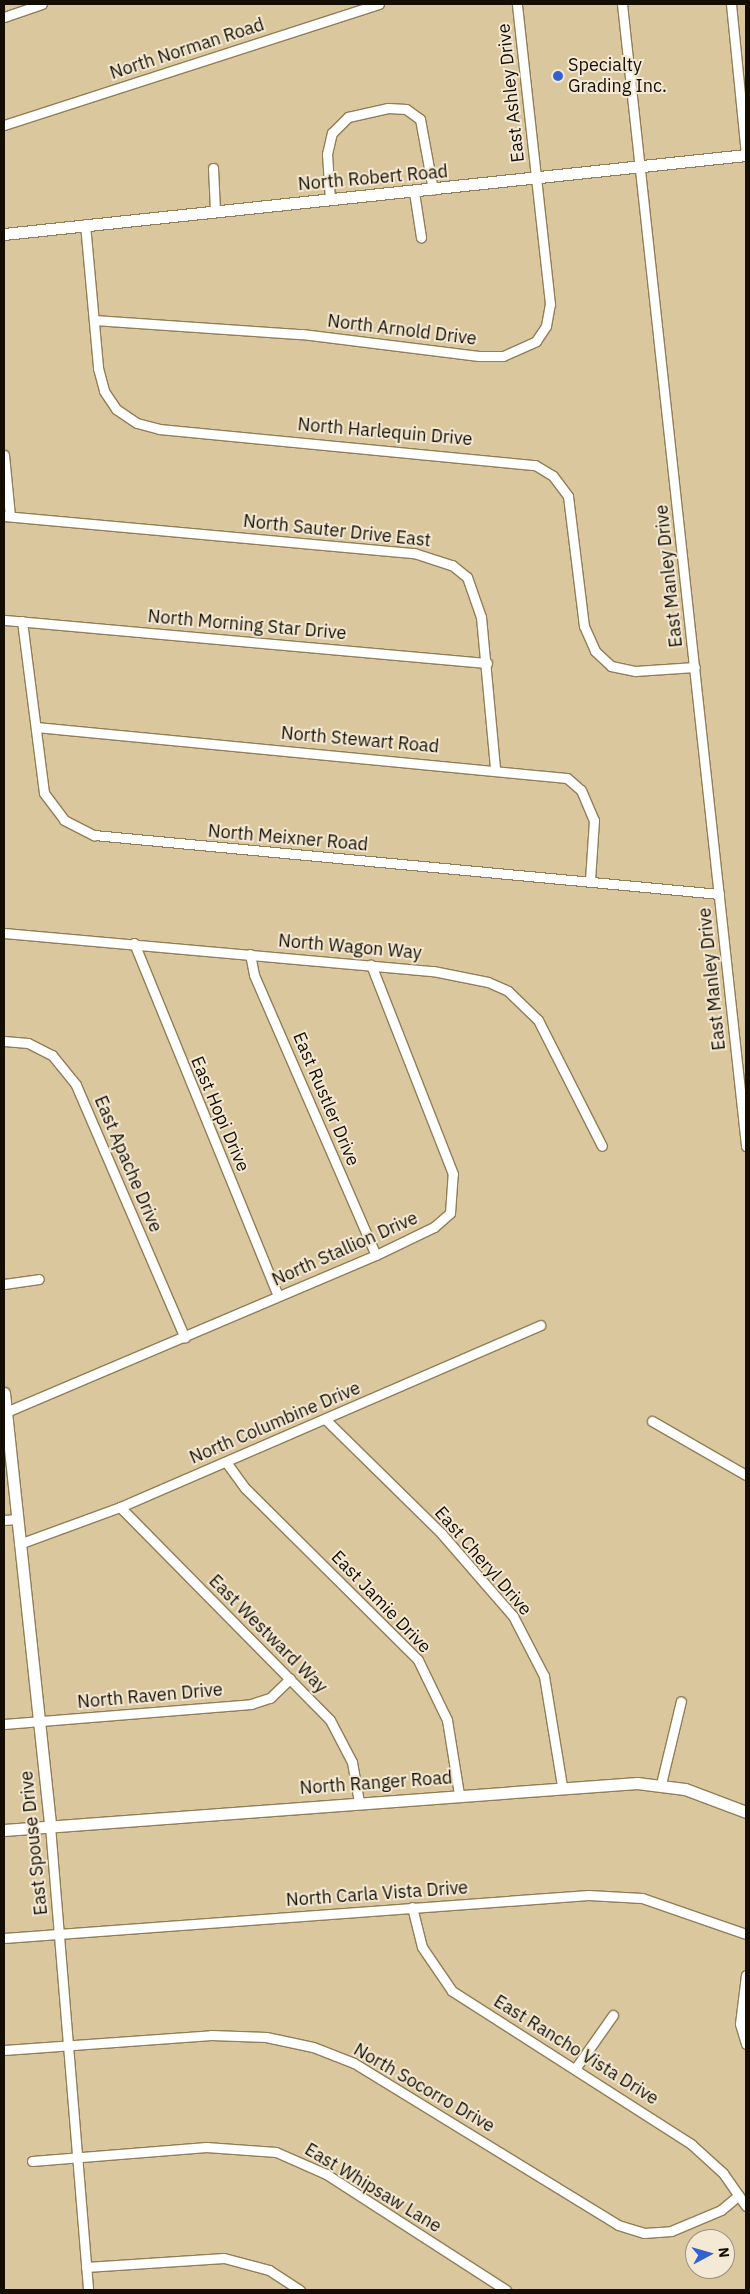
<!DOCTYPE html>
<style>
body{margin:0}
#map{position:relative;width:750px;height:2294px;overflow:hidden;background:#dbc79e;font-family:"IBM Plex Sans",sans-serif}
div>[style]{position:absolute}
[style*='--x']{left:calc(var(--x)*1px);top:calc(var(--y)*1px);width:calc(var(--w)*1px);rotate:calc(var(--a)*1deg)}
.roads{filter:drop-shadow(1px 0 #917e57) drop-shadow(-1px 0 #917e57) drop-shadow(0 1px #917e57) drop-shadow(0 -1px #917e57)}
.street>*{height:9px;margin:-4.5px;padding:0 4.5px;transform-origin:4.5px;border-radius:4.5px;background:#fff}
.secondary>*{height:11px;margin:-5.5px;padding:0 5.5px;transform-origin:5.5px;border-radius:5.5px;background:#fff}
.dots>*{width:14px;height:14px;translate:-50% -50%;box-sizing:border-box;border:2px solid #f3e9d4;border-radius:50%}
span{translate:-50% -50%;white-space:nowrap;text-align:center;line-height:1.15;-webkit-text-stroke:4px #f3e9d4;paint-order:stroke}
.street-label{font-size:18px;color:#140d01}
.poi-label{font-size:18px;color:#140d01}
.left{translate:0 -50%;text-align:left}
.frame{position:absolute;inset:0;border:5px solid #140d01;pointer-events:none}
.north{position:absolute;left:685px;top:2229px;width:50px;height:50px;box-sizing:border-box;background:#f3e9d4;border:1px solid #9a9180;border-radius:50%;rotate:84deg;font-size:14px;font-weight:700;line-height:20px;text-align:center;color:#140d01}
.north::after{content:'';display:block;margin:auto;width:18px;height:22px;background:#3461d0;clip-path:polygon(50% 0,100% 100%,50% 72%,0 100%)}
</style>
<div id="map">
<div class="roads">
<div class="street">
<i style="--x:622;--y:4;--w:1149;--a:83.8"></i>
<i style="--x:731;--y:4;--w:150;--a:84.3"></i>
<i style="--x:4;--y:17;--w:40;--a:-18.9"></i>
<i style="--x:4;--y:125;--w:394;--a:-17.9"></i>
<i style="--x:213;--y:168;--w:42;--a:87.3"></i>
<i style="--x:414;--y:192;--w:46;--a:81.2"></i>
<i style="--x:330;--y:200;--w:46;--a:-93.7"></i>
<i style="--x:327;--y:154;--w:22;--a:-77"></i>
<i style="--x:332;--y:133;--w:23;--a:-45"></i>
<i style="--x:348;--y:117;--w:41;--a:-12.7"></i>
<i style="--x:388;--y:108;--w:18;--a:3"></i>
<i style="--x:406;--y:109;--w:17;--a:36"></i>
<i style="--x:420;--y:119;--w:72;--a:79.6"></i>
<i style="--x:85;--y:224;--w:145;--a:84.8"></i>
<i style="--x:98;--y:368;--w:24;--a:75"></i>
<i style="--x:104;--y:391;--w:22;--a:56"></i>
<i style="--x:116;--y:409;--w:25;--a:34"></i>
<i style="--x:137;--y:423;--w:23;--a:15"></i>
<i style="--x:159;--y:429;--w:378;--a:5.5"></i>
<i style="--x:535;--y:465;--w:21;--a:31"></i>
<i style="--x:553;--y:476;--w:25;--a:53"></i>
<i style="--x:568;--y:496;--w:131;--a:83"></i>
<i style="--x:584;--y:626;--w:27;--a:66"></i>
<i style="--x:595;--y:651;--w:22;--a:43"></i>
<i style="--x:611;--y:666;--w:25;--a:12"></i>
<i style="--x:635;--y:671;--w:60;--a:-3.8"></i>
<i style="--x:94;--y:320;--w:208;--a:3.9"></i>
<i style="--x:302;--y:334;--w:178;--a:7.1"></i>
<i style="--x:479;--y:356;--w:24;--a:0"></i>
<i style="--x:503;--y:356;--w:36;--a:-24"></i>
<i style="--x:536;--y:341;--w:18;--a:-56"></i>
<i style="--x:546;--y:326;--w:22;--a:-80"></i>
<i style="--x:550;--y:304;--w:302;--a:-96.3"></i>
<i style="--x:4;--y:455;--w:61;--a:84.4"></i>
<i style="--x:4;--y:516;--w:412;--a:5.2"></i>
<i style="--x:414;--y:553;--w:40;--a:18"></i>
<i style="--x:452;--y:565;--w:19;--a:39"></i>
<i style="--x:467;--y:577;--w:42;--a:70.7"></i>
<i style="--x:481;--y:617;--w:153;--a:84.7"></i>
<i style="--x:4;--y:620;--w:485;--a:5.1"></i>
<i style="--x:22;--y:621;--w:173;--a:82.7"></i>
<i style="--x:44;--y:793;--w:34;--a:53"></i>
<i style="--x:64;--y:820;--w:34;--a:27"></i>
<i style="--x:94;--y:835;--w:628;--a:5.39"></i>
<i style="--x:36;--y:727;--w:533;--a:5.49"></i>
<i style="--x:567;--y:778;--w:18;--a:41"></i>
<i style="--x:581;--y:790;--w:33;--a:67"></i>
<i style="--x:594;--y:820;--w:61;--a:93.8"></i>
<i style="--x:4;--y:933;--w:431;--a:5.1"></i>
<i style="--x:433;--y:971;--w:56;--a:11.3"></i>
<i style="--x:488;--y:982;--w:22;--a:24"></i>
<i style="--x:508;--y:991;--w:42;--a:44"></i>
<i style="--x:538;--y:1020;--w:141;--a:63.1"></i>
<i style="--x:134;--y:943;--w:381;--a:67.8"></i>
<i style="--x:250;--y:954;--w:21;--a:79"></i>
<i style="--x:254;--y:975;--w:305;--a:66.5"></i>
<i style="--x:4;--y:1041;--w:24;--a:5"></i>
<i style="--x:28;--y:1043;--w:27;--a:27"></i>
<i style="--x:52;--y:1055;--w:38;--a:51"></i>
<i style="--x:76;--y:1085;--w:275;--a:66.7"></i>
<i style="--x:4;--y:1284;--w:35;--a:-8"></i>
<i style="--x:6;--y:1412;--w:402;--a:-23"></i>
<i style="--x:376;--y:1255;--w:64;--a:-25.8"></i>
<i style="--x:434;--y:1227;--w:21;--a:-41"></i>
<i style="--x:450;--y:1213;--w:39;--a:-86"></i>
<i style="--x:453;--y:1174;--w:225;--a:-111.4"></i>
<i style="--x:325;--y:1419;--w:163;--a:44.5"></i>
<i style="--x:441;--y:1533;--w:110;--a:49.1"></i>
<i style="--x:513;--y:1616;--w:68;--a:62.7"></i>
<i style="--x:544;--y:1676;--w:111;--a:80.7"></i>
<i style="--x:652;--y:1421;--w:108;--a:29.9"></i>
<i style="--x:226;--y:1462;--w:32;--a:54"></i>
<i style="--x:245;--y:1488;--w:244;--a:44.8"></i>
<i style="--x:418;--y:1660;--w:67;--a:64.2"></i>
<i style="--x:447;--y:1720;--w:75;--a:80.8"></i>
<i style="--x:120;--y:1507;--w:299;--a:45.4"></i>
<i style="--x:330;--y:1720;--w:47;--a:62.4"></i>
<i style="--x:352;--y:1762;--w:41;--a:80.1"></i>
<i style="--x:4;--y:1520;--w:13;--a:-4"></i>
<i style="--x:19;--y:1544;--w:108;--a:-20.1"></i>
<i style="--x:120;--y:1507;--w:458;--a:-23.4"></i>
<i style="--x:4;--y:1724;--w:248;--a:-4.6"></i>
<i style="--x:251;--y:1704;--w:20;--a:-18"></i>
<i style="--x:270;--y:1698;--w:28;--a:-44"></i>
<i style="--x:661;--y:1784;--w:85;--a:-76.5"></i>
<i style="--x:50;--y:1826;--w:466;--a:85.3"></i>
<i style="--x:412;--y:1907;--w:41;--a:76"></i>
<i style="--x:422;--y:1947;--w:53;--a:55.7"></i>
<i style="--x:452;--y:1991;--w:284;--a:32.6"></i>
<i style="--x:691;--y:2144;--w:43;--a:42.2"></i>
<i style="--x:723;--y:2173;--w:40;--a:55.1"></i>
<i style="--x:4;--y:1938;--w:586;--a:-4.21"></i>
<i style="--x:588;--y:1895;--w:54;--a:3.2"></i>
<i style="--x:642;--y:1898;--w:110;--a:19.1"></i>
<i style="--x:746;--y:1975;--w:49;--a:97"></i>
<i style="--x:740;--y:2024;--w:21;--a:73"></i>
<i style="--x:4;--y:2050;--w:208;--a:-4.1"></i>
<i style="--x:211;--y:2035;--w:55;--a:2.1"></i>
<i style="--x:266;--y:2037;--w:48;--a:12"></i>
<i style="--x:313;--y:2047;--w:44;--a:21.3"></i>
<i style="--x:354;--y:2063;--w:310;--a:31.5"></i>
<i style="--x:618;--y:2225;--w:27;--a:17"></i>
<i style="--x:644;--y:2233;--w:27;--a:-4"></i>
<i style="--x:671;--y:2231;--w:54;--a:-22.8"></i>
<i style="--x:721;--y:2210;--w:23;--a:-40"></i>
<i style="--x:575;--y:2069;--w:66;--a:-54.9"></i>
<i style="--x:32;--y:2161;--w:175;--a:-4.6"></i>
<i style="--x:206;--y:2147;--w:70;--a:4.1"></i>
<i style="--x:276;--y:2152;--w:55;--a:23.7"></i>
<i style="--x:326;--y:2174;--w:214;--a:32.8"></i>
<i style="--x:86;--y:2267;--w:138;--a:-3.7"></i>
<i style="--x:224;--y:2258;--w:47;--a:14.9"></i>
<i style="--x:269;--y:2270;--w:37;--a:33"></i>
</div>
<div class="secondary">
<i style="--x:4;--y:234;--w:746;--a:-6.08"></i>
<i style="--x:4;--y:1393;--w:435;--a:83.9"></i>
<i style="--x:4;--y:1830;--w:635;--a:-4.25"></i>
<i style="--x:637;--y:1783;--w:48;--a:7.1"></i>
<i style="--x:685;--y:1789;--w:65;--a:20.7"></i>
</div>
</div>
<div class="dots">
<i style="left:558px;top:76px;background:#3461d0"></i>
</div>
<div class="street-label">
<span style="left:187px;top:49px;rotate:-18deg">North Norman Road</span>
<span style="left:511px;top:93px;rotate:-96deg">East Ashley Drive</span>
<span style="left:373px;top:178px;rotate:-5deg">North Robert Road</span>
<span style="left:402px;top:330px;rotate:7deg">North Arnold Drive</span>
<span style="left:385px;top:432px;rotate:5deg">North Harlequin Drive</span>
<span style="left:337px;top:531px;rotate:6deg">North Sauter Drive East</span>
<span style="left:669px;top:576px;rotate:-96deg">East Manley Drive</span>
<span style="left:247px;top:625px;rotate:5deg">North Morning Star Drive</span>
<span style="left:360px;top:740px;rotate:5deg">North Stewart Road</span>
<span style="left:288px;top:838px;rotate:5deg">North Meixner Road</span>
<span style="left:350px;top:947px;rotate:5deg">North Wagon Way</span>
<span style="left:712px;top:979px;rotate:-96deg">East Manley Drive</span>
<span style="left:326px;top:1099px;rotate:67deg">East Rustler Drive</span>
<span style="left:220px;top:1114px;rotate:67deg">East Hopi Drive</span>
<span style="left:128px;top:1164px;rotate:67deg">East Apache Drive</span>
<span style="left:345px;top:1249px;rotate:-24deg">North Stallion Drive</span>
<span style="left:275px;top:1423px;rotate:-23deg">North Columbine Drive</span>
<span style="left:483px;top:1561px;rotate:49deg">East Cheryl Drive</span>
<span style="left:381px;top:1602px;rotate:46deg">East Jamie Drive</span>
<span style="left:268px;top:1634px;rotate:45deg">East Westward Way</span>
<span style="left:150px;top:1696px;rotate:-5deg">North Raven Drive</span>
<span style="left:376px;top:1783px;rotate:-4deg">North Ranger Road</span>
<span style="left:34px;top:1843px;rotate:-96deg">East Spouse Drive</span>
<span style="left:377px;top:1894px;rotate:-4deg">North Carla Vista Drive</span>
<span style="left:576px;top:2050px;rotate:32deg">East Rancho Vista Drive</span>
<span style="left:424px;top:2088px;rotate:30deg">North Socorro Drive</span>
<span style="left:373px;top:2188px;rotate:31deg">East Whipsaw Lane</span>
</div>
<div class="poi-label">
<span class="left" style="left:568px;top:76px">Specialty<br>Grading Inc.</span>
</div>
<div class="frame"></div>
<div class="north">N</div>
</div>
